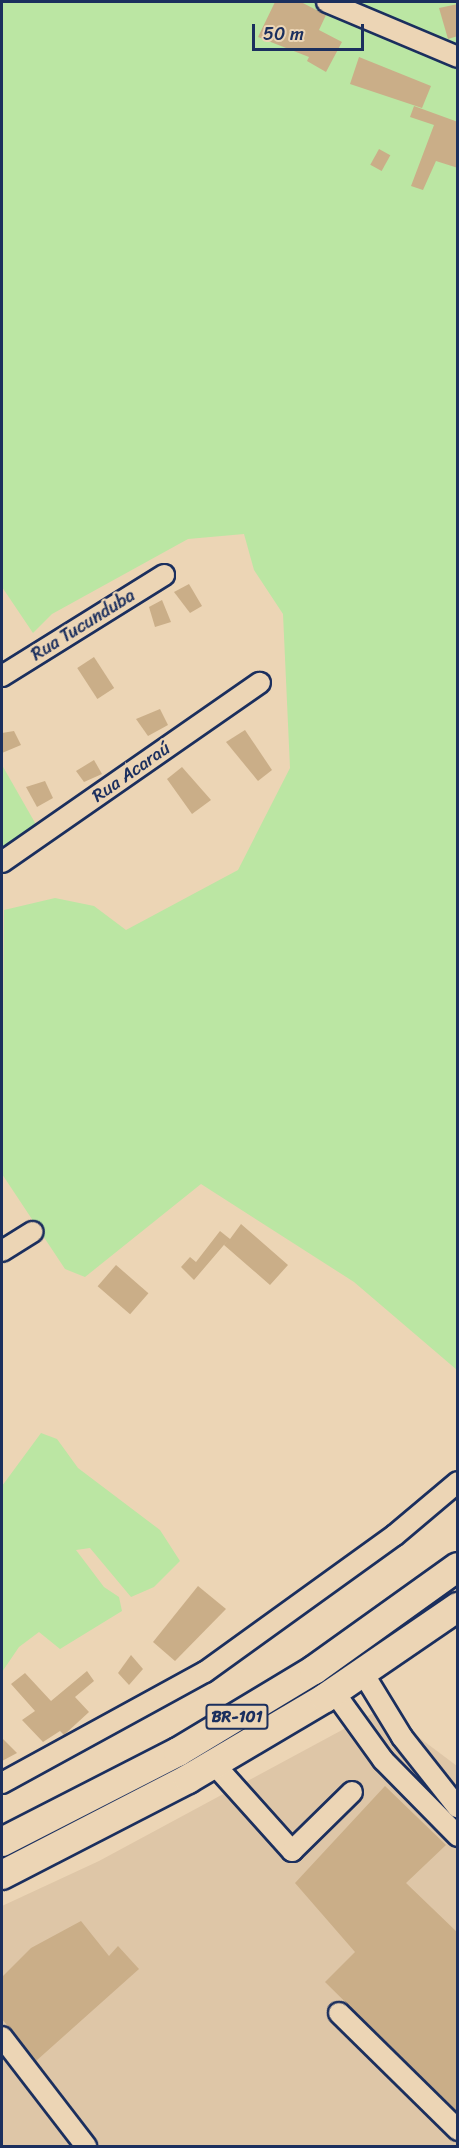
<!DOCTYPE html>
<meta charset="utf-8">
<style>
body{margin:0}
#map{position:relative;width:459px;height:2148px;overflow:hidden;background:#ecd5b5;font-family:Sriracha,sans-serif}
div>[style]{position:absolute}
[style*='--x']{left:calc(var(--x)*1px);top:calc(var(--y)*1px);width:calc(var(--w)*1px);rotate:calc(var(--a)*1deg)}
.built>*{inset:0;background:#dec6a7}
.green>*{inset:0;background:#bbe6a3}
.building>*{inset:0;background:#caae88;transform-origin:0 0}
.roads{filter:drop-shadow(2px 0 #1b2f5e) drop-shadow(-2px 0 #1b2f5e) drop-shadow(0 2px #1b2f5e) drop-shadow(0 -2px #1b2f5e)}
.minor>*{height:20px;margin:-10px;padding:0 10px;transform-origin:10px;border-radius:10px;background:#ecd5b5}
.highway>*{height:28px;margin:-14px;padding:0 14px;transform-origin:14px;border-radius:14px;background:#ecd5b5}
span{translate:-50% -50%;white-space:nowrap;text-align:center;line-height:1.15;-webkit-text-stroke:4.5px #ecd5b5;paint-order:stroke}
.shield-label span{padding:2px 4px;background:#ecd5b5;border:2px solid;border-radius:4px;-webkit-text-stroke-width:0}
.shield-label{font-size:16px;color:#1b2f5e;font-weight:700}
.street-label{font-size:18px;color:#1b2f5e}
.frame{position:absolute;inset:0;border:3px solid #1b2f5e;pointer-events:none}
.scale{position:absolute;left:252px;top:24px;width:112px;height:27px;box-sizing:border-box;border:3px solid #1b2f5e;border-top:0;padding-left:8px;font-size:18px;line-height:21px;white-space:nowrap;color:#1b2f5e;-webkit-text-stroke:4px #ecd5b5;paint-order:stroke}
</style>
<div id="map">
<div class="built">
<i style="clip-path:polygon(381px 1709px,457px 1766px,457px 2146px,2px 2146px,2px 1906px,99px 1861px)"></i>
</div>
<div class="green">
<i style="clip-path:polygon(2px 2px,457px 2px,457px 1370px,354px 1282px,201px 1184px,85px 1277px,65px 1269px,2px 1174px,4px 910px,55px 898px,94px 906px,126px 930px,238px 870px,290px 768px,283px 614px,254px 570px,244px 534px,188px 539px,52px 614px,33px 633px,2px 587px)"></i>
<i style="clip-path:polygon(2px 765px,38px 828px,2px 854px)"></i>
<i style="clip-path:polygon(41px 1433px,57px 1439px,78px 1468px,160px 1530px,180px 1561px,154px 1587px,131px 1597px,90px 1548px,76px 1550px,104px 1587px,119px 1597px,122px 1611px,60px 1649px,39px 1632px,19px 1647px,2px 1672px,2px 1486px)"></i>
</div>
<div class="building">
<i style="clip-path:polygon(275px 2px,301px 2px,326px 15px,319px 30px,342px 42px,326px 72px,307px 61px,309px 57px,258px 37px)"></i>
<i style="clip-path:polygon(458px 4px,458px 36px,448px 39px,439px 8px)"></i>
<i style="clip-path:polygon(359px 57px,431px 86px,422px 108px,350px 84px)"></i>
<i style="clip-path:polygon(414px 106px,458px 122px,458px 168px,436px 161px,423px 190px,411px 186px,434px 125px,410px 117px)"></i>
<i style="left:379px;top:149px;width:13px;height:18px;rotate:29deg"></i>
<i style="clip-path:polygon(189px 584px,202px 606px,190px 613px,174px 592px)"></i>
<i style="clip-path:polygon(162px 600px,171px 622px,155px 627px,149px 607px)"></i>
<i style="left:94px;top:657px;width:37px;height:20px;rotate:57deg"></i>
<i style="clip-path:polygon(160px 709px,168px 725px,148px 736px,136px 719px)"></i>
<i style="clip-path:polygon(245px 730px,272px 770px,258px 781px,226px 742px)"></i>
<i style="clip-path:polygon(14px 731px,21px 745px,2px 753px,2px 733px)"></i>
<i style="clip-path:polygon(94px 760px,102px 774px,84px 782px,76px 771px)"></i>
<i style="clip-path:polygon(182px 767px,211px 800px,192px 814px,167px 779px)"></i>
<i style="clip-path:polygon(45px 781px,53px 798px,37px 807px,26px 787px)"></i>
<i style="clip-path:polygon(241px 1224px,288px 1265px,270px 1285px,224px 1245px,229px 1239px,194px 1280px,181px 1267px,190px 1257px,196px 1262px,220px 1231px,230px 1239px)"></i>
<i style="left:116px;top:1265px;width:43px;height:28px;rotate:41deg"></i>
<i style="clip-path:polygon(198px 1586px,226px 1609px,175px 1661px,153px 1642px)"></i>
<i style="clip-path:polygon(131px 1655px,143px 1669px,129px 1685px,118px 1673px)"></i>
<i style="clip-path:polygon(87px 1671px,94px 1681px,75px 1697px,89px 1712px,64px 1735px,60px 1731px,43px 1742px,22px 1720px,35px 1711px,11px 1684px,25px 1673px,51px 1701px)"></i>
<i style="clip-path:polygon(2px 1738px,17px 1753px,2px 1761px)"></i>
<i style="clip-path:polygon(385px 1786px,446px 1845px,406px 1883px,458px 1933px,458px 2113px,325px 1982px,355px 1952px,295px 1883px)"></i>
<i style="clip-path:polygon(81px 1921px,109px 1956px,118px 1946px,139px 1969px,36px 2061px,2px 2019px,2px 1977px,31px 1948px)"></i>
</div>
<div class="roads">
<div class="minor">
<i style="--x:327;--y:2;--w:142;--a:22.8"></i>
<i style="--x:2;--y:676;--w:191;--a:-31.9"></i>
<i style="--x:2;--y:862;--w:314;--a:-34.8"></i>
<i style="--x:2;--y:1251;--w:36;--a:-32"></i>
<i style="--x:363;--y:1673;--w:75;--a:58.6"></i>
<i style="--x:402;--y:1737;--w:90;--a:51.7"></i>
<i style="--x:334;--y:1692;--w:84;--a:54.2"></i>
<i style="--x:383;--y:1760;--w:107;--a:45.4"></i>
<i style="--x:214;--y:1764;--w:117;--a:48.1"></i>
<i style="--x:292;--y:1851;--w:84;--a:-44.5"></i>
<i style="--x:2;--y:1783;--w:231;--a:-28.7"></i>
<i style="--x:205;--y:1672;--w:234;--a:-35.8"></i>
<i style="--x:395;--y:1535;--w:82;--a:-40.1"></i>
<i style="--x:339;--y:2013;--w:167;--a:44.5"></i>
<i style="--x:2;--y:2037;--w:138;--a:52.4"></i>
</div>
<div class="highway">
<i style="--x:2;--y:1842;--w:198;--a:-27.1"></i>
<i style="--x:178;--y:1752;--w:159;--a:-31.1"></i>
<i style="--x:314;--y:1670;--w:177;--a:-35.6"></i>
<i style="--x:2;--y:1875;--w:209;--a:-27.3"></i>
<i style="--x:188;--y:1779;--w:159;--a:-30.6"></i>
<i style="--x:325;--y:1698;--w:161;--a:-34.4"></i>
</div>
</div>
<div class="shield-label">
<span style="left:237px;top:1717px">BR-101</span>
</div>
<div class="street-label">
<span style="left:83px;top:625px;rotate:-32deg">Rua Tucunduba</span>
<span style="left:131px;top:772px;rotate:-35deg">Rua Acaraú</span>
</div>
<div class="frame"></div>
<div class="scale">50 m</div>
</div>
